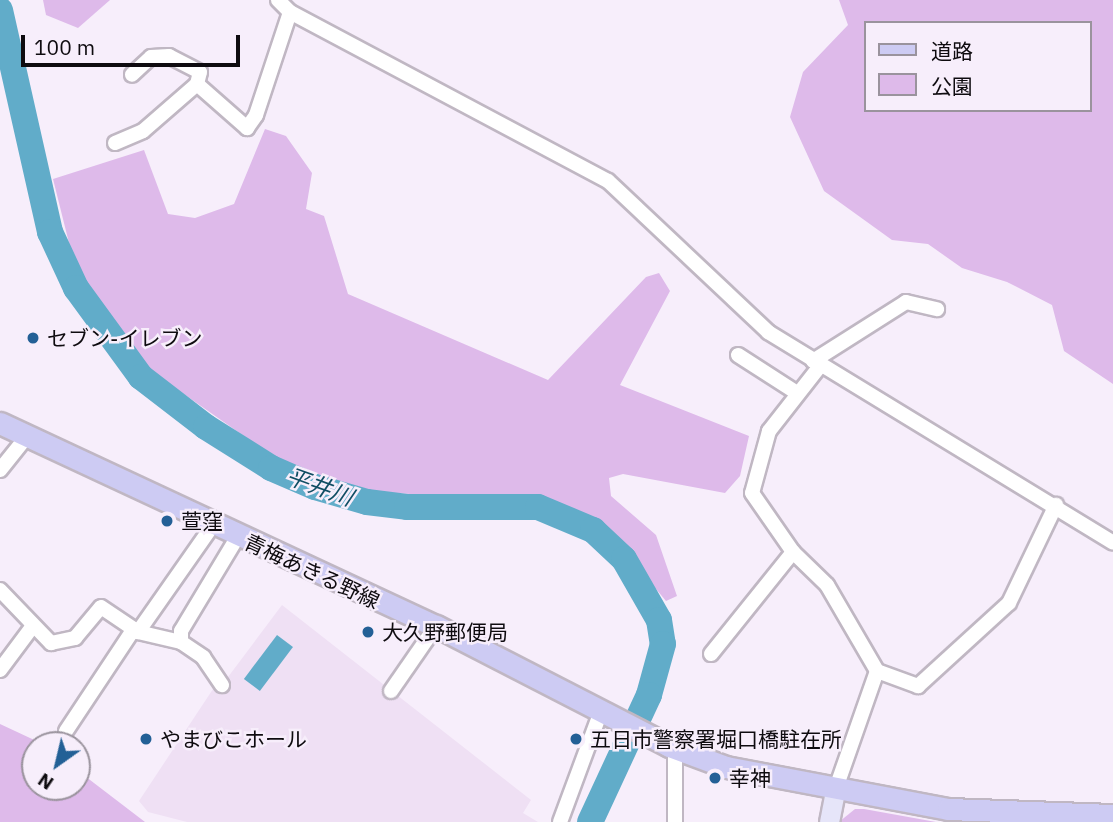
<!DOCTYPE html>
<meta charset="utf-8">
<style>
body{margin:0}
#map{position:relative;width:1113px;height:822px;overflow:hidden;background:#f7eefb;font-family:"IBM Plex Sans","Noto Sans JP",sans-serif}
div>[style]{position:absolute}
[style*='--x']{left:calc(var(--x)*1px);top:calc(var(--y)*1px);width:calc(var(--w)*1px);rotate:calc(var(--a)*1deg)}
.built>*{inset:0;background:#efe0f4}
.green>*{inset:0;background:#debaea}
.water>*{inset:0;background:#61acc9;transform-origin:0 0}
.river>*{height:26px;margin:-13px;padding:0 13px;transform-origin:13px;border-radius:13px;background:#61acc9}
.roads{filter:drop-shadow(2px 0 #c0b7c3) drop-shadow(-2px 0 #c0b7c3) drop-shadow(0 2px #c0b7c3) drop-shadow(0 -2px #c0b7c3)}
.street>*{height:14px;margin:-7px;padding:0 7px;transform-origin:7px;border-radius:7px;background:#fff}
.secondary>*{height:19px;margin:-9.5px;padding:0 9.5px;transform-origin:9.5px;border-radius:9.5px;background:#e6e5f9}
.primary>*{height:21px;margin:-10.5px;padding:0 10.5px;transform-origin:10.5px;border-radius:10.5px;background:#cdcbf3}
.dots>*{width:19px;height:19px;translate:-50% -50%;box-sizing:border-box;border:4px solid #f7eefb;border-radius:50%}
span{translate:-50% -50%;white-space:nowrap;text-align:center;line-height:1.15;-webkit-text-stroke:5px #f7eefb;paint-order:stroke}
.poi-label{font-size:21px;color:#0e0b0f}
.left{translate:0 -50%;text-align:left}
.street-label{font-size:21px;color:#0e0b0f}
.water-label{font-size:23px;color:#104e64;font-style:italic}
.legend{position:absolute;left:864px;top:21px;width:228px;height:91px;box-sizing:border-box;background:#f7eefb;border:2px solid #9a939d;margin:0;padding:9px 12px;list-style:none;font-size:21px;color:#0e0b0f}
.legend li{display:flex;align-items:center;gap:14px;height:35px}
.legend b{width:35px;border:2px solid #9a939d}
.north{position:absolute;left:21px;top:731px;width:70px;height:70px;box-sizing:border-box;background:#f7eefb;border:2px solid #9a939d;border-radius:50%;rotate:214deg;font-size:19px;font-weight:700;line-height:28px;text-align:center;color:#0e0b0f}
.north::after{content:'';display:block;margin:auto;width:24px;height:32px;background:#236096;clip-path:polygon(50% 0,100% 100%,50% 72%,0 100%)}
.scale{position:absolute;left:21px;top:35px;width:219px;height:32px;box-sizing:border-box;border:4px solid #0e0b0f;border-top:0;padding-left:9px;font-size:21px;line-height:24px;white-space:nowrap;color:#0e0b0f;-webkit-text-stroke:5px #f7eefb;paint-order:stroke}
</style>
<div id="map">
<div class="built">
<i style="clip-path:polygon(282px 605px,531px 800px,523px 813px,538px 822px,187px 822px,148px 812px,139px 801px,215px 686px,219px 689px)"></i>
</div>
<div class="green">
<i style="clip-path:polygon(43px 0,110px 0,78px 28px,46px 15px)"></i>
<i style="clip-path:polygon(evenodd,839px 0,1113px 0,1113px 384px,1064px 351px,1052px 305px,1007px 282px,962px 268px,928px 244px,892px 240px,824px 191px,790px 117px,803px 72px,848px 25px,839px 0,866px 23px,1090px 23px,1090px 110px,866px 110px,866px 23px)"></i>
<i style="clip-path:polygon(265px 129px,286px 136px,312px 173px,306px 209px,324px 216px,348px 294px,548px 380px,646px 277px,659px 273px,670px 291px,620px 385px,749px 436px,740px 476px,725px 493px,623px 474px,609px 478px,611px 496px,656px 535px,677px 596px,666px 601px,608px 531px,519px 501px,379px 492px,297px 473px,148px 369px,75px 267px,53px 179px,144px 150px,168px 214px,195px 218px,234px 204px)"></i>
<i style="clip-path:polygon(0 724px,45px 745px,35px 745px,35px 787px,77px 787px,77px 770px,145px 822px,0 822px)"></i>
<i style="clip-path:polygon(855px 809px,864px 809px,936px 822px,839px 822px)"></i>
</div>
<div class="water">
<i style="left:277px;top:635px;width:20px;height:55px;rotate:37deg"></i>
</div>
<div class="river">
<i style="--x:0;--y:10;--w:228;--a:77.3"></i>
<i style="--x:50;--y:232;--w:62;--a:65.1"></i>
<i style="--x:76;--y:288;--w:110;--a:53.9"></i>
<i style="--x:141;--y:377;--w:82;--a:37.6"></i>
<i style="--x:206;--y:427;--w:77;--a:32.2"></i>
<i style="--x:271;--y:468;--w:48;--a:23.4"></i>
<i style="--x:315;--y:487;--w:54;--a:16.1"></i>
<i style="--x:367;--y:502;--w:40;--a:7.1"></i>
<i style="--x:407;--y:507;--w:131;--a:0"></i>
<i style="--x:538;--y:507;--w:60;--a:22.7"></i>
<i style="--x:593;--y:530;--w:42;--a:43.1"></i>
<i style="--x:624;--y:559;--w:70;--a:60.2"></i>
<i style="--x:659;--y:620;--w:24;--a:81"></i>
<i style="--x:663;--y:644;--w:53;--a:105.4"></i>
<i style="--x:649;--y:695;--w:140;--a:114.9"></i>
</div>
<div class="roads">
<div class="street">
<i style="--x:278;--y:0;--w:17;--a:45"></i>
<i style="--x:290;--y:12;--w:360;--a:28"></i>
<i style="--x:608;--y:181;--w:220;--a:43.3"></i>
<i style="--x:768;--y:332;--w:404;--a:31.4"></i>
<i style="--x:197;--y:84;--w:67;--a:41.3"></i>
<i style="--x:247;--y:128;--w:16;--a:-55"></i>
<i style="--x:256;--y:115;--w:108;--a:-71.7"></i>
<i style="--x:115;--y:143;--w:30;--a:-23"></i>
<i style="--x:143;--y:131;--w:72;--a:-41"></i>
<i style="--x:197;--y:84;--w:12;--a:-76"></i>
<i style="--x:200;--y:72;--w:35;--a:-153"></i>
<i style="--x:169;--y:56;--w:18;--a:177"></i>
<i style="--x:151;--y:57;--w:26;--a:137"></i>
<i style="--x:738;--y:355;--w:70;--a:32.8"></i>
<i style="--x:813;--y:361;--w:110;--a:-32.4"></i>
<i style="--x:906;--y:302;--w:32;--a:13"></i>
<i style="--x:820;--y:366;--w:83;--a:128.1"></i>
<i style="--x:769;--y:431;--w:64;--a:105.3"></i>
<i style="--x:752;--y:493;--w:72;--a:55.2"></i>
<i style="--x:793;--y:552;--w:47;--a:44.1"></i>
<i style="--x:827;--y:585;--w:99;--a:59.8"></i>
<i style="--x:877;--y:671;--w:127;--a:109.3"></i>
<i style="--x:0;--y:470;--w:45;--a:-51.3"></i>
<i style="--x:0;--y:590;--w:74;--a:46.1"></i>
<i style="--x:51;--y:643;--w:25;--a:-12"></i>
<i style="--x:75;--y:638;--w:40;--a:-50"></i>
<i style="--x:101;--y:607;--w:45;--a:34"></i>
<i style="--x:138;--y:632;--w:44;--a:13.1"></i>
<i style="--x:181;--y:642;--w:27;--a:34"></i>
<i style="--x:203;--y:657;--w:34;--a:56"></i>
<i style="--x:138;--y:632;--w:131;--a:-55"></i>
<i style="--x:181;--y:642;--w:11;--a:-90"></i>
<i style="--x:181;--y:631;--w:111;--a:-59"></i>
<i style="--x:711;--y:654;--w:131;--a:-51.2"></i>
<i style="--x:0;--y:670;--w:54;--a:-53.3"></i>
<i style="--x:877;--y:671;--w:44;--a:20.1"></i>
<i style="--x:918;--y:686;--w:123;--a:-42.4"></i>
<i style="--x:1009;--y:603;--w:109;--a:-64.4"></i>
<i style="--x:391;--y:691;--w:79;--a:-55.3"></i>
<i style="--x:66;--y:731;--w:121;--a:-56.4"></i>
<i style="--x:560;--y:822;--w:118;--a:-69.7"></i>
<i style="--x:675;--y:822;--w:74;--a:-90"></i>
</div>
<div class="secondary">
<i style="--x:829;--y:822;--w:32;--a:-79"></i>
</div>
<div class="primary">
<i style="--x:0;--y:423;--w:481;--a:25"></i>
<i style="--x:436;--y:626;--w:262;--a:27.2"></i>
<i style="--x:669;--y:746;--w:61;--a:20.2"></i>
<i style="--x:726;--y:767;--w:226;--a:10.7"></i>
<i style="--x:948;--y:809;--w:165;--a:2.1"></i>
</div>
</div>
<div class="dots">
<i style="left:33px;top:338px;background:#236096"></i>
<i style="left:167px;top:521px;background:#236096"></i>
<i style="left:368px;top:632px;background:#236096"></i>
<i style="left:146px;top:739px;background:#236096"></i>
<i style="left:576px;top:739px;background:#236096"></i>
<i style="left:715px;top:778px;background:#236096"></i>
</div>
<div class="poi-label">
<span class="left" style="left:47px;top:338px">セブン-イレブン</span>
<span class="left" style="left:181px;top:521px">萱窪</span>
<span class="left" style="left:382px;top:632px">大久野郵便局</span>
<span class="left" style="left:160px;top:739px">やまびこホール</span>
<span class="left" style="left:590px;top:739px">五日市警察署堀口橋駐在所</span>
<span class="left" style="left:729px;top:778px">幸神</span>
</div>
<div class="street-label">
<span style="left:312px;top:571px;rotate:25deg">青梅あきる野線</span>
</div>
<div class="water-label">
<span style="left:320px;top:486px;rotate:20deg">平井川</span>
</div>
<ul class="legend">
<li><b style="height:9px;background:#cdcbf3"></b>道路</li>
<li><b style="height:19px;background:#debaea"></b>公園</li>
</ul>
<div class="north">N</div>
<div class="scale">100 m</div>
</div>
